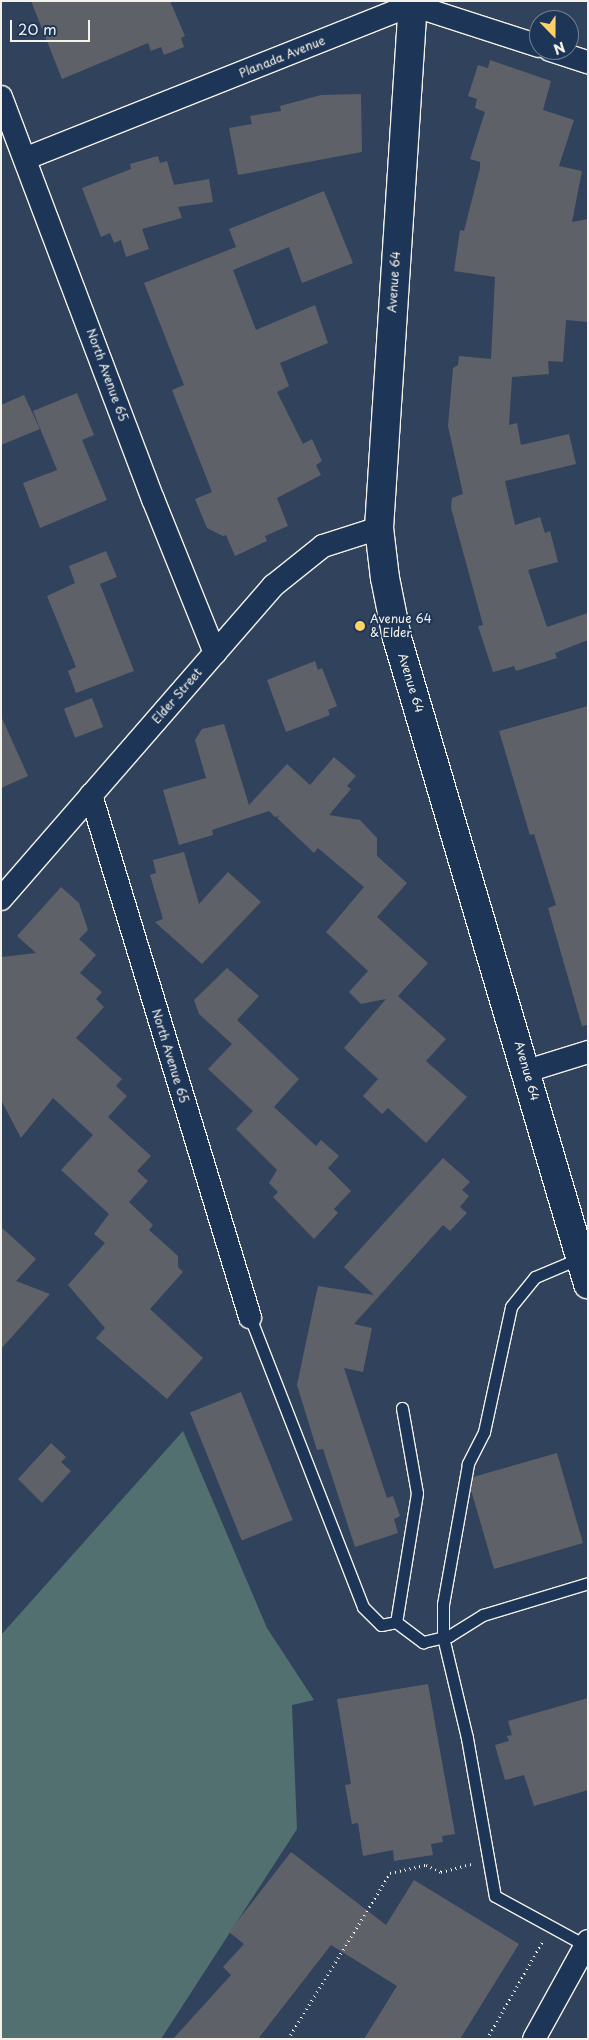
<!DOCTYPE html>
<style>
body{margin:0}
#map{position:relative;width:589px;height:2040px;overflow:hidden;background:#31425c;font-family:"Playpen Sans",sans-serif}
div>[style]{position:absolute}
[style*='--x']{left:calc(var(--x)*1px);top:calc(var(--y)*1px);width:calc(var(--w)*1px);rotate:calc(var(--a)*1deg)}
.green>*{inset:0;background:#51706f}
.building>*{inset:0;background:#5f6169;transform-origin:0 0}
.path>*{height:3px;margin-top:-1.5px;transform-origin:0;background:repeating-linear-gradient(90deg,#f4f1e8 0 1px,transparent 0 5px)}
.roads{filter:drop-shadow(1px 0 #f4f1e8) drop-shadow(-1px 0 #f4f1e8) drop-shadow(0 1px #f4f1e8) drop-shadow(0 -1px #f4f1e8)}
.lane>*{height:11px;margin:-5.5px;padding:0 5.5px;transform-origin:5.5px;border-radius:5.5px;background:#1d3557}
.street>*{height:22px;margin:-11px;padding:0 11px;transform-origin:11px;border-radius:11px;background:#1d3557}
.secondary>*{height:28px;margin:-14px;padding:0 14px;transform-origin:14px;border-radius:14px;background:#1d3557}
.dots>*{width:14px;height:14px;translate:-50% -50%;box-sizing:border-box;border:2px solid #1d3557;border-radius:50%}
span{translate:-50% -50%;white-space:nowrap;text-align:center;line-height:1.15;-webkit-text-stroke:4px #1d3557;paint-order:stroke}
.street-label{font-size:12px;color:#f4f1e8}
.poi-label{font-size:12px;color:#f4f1e8}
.left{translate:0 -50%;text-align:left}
.frame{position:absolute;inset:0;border:2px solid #f4f1e8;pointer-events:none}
.north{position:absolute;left:529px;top:10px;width:50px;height:50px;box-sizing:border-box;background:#1d3557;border:1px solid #738091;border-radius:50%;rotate:158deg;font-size:14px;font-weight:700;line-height:20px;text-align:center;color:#f4f1e8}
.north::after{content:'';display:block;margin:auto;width:18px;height:22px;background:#ffd166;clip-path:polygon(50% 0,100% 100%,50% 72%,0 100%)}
.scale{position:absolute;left:10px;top:20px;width:80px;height:22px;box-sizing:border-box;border:2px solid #f4f1e8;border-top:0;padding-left:6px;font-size:15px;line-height:18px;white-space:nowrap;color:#f4f1e8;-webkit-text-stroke:4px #1d3557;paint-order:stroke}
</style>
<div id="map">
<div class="green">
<i style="clip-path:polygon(175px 1412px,267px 1628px,314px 1700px,292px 1705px,297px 1829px,161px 2039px,1px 2039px,1px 1635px,183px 1431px)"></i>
</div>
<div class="building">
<i style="clip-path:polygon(31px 1px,170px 1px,185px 36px,181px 38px,184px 47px,164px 55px,161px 47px,151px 51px,148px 43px,62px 79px)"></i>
<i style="clip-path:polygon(490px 60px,551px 81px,543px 110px,574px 120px,559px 166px,582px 171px,572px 222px,588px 219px,588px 322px,566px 320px,563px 362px,548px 361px,549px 374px,512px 377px,509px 425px,517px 423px,521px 445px,569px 434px,576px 464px,505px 481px,515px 525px,540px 517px,545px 533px,550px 531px,558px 562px,528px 570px,547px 627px,588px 613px,588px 640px,555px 653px,557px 658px,516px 671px,514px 666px,493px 672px,478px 626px,483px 625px,451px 508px,452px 498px,463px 494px,448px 426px,453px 368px,458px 365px,459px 356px,491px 359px,495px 277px,454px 271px,460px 230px,464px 231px,480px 168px,480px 162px,470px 159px,485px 112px,475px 108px,477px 99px,468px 96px,478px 65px,488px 68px)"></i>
<i style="clip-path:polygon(361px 94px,362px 152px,238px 175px,229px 128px,252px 124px,250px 116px,281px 111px,280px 106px,321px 95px)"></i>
<i style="clip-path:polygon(158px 156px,160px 163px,167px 161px,174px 185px,209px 179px,213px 202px,178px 207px,182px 218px,142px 229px,149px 249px,126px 257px,121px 240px,114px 243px,110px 233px,101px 237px,82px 188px,131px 169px,130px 164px)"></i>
<i style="clip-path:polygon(324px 191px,353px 263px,302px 283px,289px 247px,233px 270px,256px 330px,315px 305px,328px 343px,280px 363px,289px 386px,277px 392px,303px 444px,312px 439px,322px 461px,316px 465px,321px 475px,277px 498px,288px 526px,265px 536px,267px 541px,235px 556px,226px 535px,223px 536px,207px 528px,195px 499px,212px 492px,172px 390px,184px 385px,144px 283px,236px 247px,229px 229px)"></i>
<i style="clip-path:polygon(77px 393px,94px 435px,82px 440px,107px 500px,40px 528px,23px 483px,57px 470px,33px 411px)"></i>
<i style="clip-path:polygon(24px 395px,40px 429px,1px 445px,1px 405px)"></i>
<i style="clip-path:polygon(106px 551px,117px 577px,100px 584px,134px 671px,76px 693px,68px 671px,76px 667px,47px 596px,75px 583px,69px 566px)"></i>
<i style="clip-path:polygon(315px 661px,318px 670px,322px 668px,337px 706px,328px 710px,330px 715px,286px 732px,267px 680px)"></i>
<i style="left:92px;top:698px;width:31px;height:30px;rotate:69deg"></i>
<i style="clip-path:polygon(588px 706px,588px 1025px,582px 1026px,548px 908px,556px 905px,534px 834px,530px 835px,499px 731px)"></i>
<i style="clip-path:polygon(1px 716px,28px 776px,1px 788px)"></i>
<i style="clip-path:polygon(224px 724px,249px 805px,287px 764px,310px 785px,334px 757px,356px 776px,347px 786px,351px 789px,329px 815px,360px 820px,377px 838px,377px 856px,407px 883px,377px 917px,428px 963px,398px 996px,446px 1039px,426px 1061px,467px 1097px,426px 1143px,388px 1108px,382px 1114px,363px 1096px,378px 1079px,344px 1048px,386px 999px,361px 1004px,349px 992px,368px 971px,326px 932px,364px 887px,318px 848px,314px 853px,277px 818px,279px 816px,275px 817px,269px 811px,212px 830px,213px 835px,179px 845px,163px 790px,206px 778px,195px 740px,202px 729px)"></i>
<i style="clip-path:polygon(184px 852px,199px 904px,228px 872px,261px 902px,202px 964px,155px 922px,163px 919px,150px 875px,156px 873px,153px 860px)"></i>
<i style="clip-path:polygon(61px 887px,79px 903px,88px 930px,79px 939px,96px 955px,80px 973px,102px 992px,96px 999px,104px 1007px,76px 1038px,122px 1079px,116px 1086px,127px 1096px,108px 1117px,151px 1156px,137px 1171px,148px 1181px,129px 1202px,153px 1225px,149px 1230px,178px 1256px,178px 1267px,183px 1272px,150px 1309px,203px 1358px,167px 1399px,96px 1338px,105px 1328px,68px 1285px,105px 1243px,94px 1234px,109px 1214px,61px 1170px,93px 1135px,53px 1098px,21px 1138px,1px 1100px,1px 957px,36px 953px,17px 936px)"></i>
<i style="clip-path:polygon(227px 968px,259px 996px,237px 1020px,299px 1079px,274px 1107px,316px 1146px,321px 1140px,339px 1156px,328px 1168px,351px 1191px,334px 1209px,338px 1213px,314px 1239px,273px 1197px,278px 1192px,269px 1183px,277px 1170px,236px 1129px,253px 1111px,208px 1069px,232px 1044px,199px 1014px,194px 1000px)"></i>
<i style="clip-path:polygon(443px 1158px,470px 1182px,462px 1190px,469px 1196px,460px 1207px,467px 1213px,450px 1231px,443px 1225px,354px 1324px,372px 1328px,363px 1372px,344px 1368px,387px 1498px,393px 1496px,400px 1516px,394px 1519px,398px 1533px,355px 1547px,323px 1449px,317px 1450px,297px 1385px,313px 1309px,318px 1286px,374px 1295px,344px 1267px)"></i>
<i style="clip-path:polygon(1px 1227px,36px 1259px,16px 1281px,50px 1294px,1px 1349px)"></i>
<i style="left:241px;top:1392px;width:138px;height:55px;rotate:68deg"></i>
<i style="clip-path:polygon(51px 1443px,66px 1457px,61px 1462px,71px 1471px,42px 1503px,18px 1479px)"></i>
<i style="clip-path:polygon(557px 1453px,583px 1543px,494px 1569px,471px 1490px,473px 1477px)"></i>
<i style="clip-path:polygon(428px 1684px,455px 1834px,442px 1836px,443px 1842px,431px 1844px,433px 1855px,394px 1861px,393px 1850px,363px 1856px,358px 1823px,352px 1824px,345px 1785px,351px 1784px,337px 1699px)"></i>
<i style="clip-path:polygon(588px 1698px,588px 1790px,534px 1806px,524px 1775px,505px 1780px,495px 1745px,509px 1741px,507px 1736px,512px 1735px,508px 1721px)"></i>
<i style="clip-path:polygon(291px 1852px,386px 1925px,414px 1880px,519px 1944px,460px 2039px,364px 2039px,397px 1986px,331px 1945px,258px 2039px,173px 2039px,231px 1975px,223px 1967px,244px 1944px,229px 1932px)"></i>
</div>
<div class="path">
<i style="--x:288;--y:2039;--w:195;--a:-58.4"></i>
<i style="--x:390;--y:1873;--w:37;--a:-13"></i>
<i style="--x:426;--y:1865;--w:17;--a:25"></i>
<i style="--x:441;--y:1872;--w:31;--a:-15"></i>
<i style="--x:487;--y:2039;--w:112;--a:-60.4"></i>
</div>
<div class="roads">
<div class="lane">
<i style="--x:580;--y:1258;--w:49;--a:157.1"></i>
<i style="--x:535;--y:1277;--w:38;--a:129"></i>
<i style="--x:511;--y:1307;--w:128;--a:102.2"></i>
<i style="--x:484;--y:1432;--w:36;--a:117"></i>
<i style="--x:468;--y:1464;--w:142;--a:100.1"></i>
<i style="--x:443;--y:1604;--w:33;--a:90"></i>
<i style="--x:443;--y:1637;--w:104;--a:76.6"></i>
<i style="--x:467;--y:1738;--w:160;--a:80"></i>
<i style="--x:495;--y:1896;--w:102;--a:28.6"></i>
<i style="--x:250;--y:1317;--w:311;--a:68.7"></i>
<i style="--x:363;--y:1607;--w:25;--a:45"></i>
<i style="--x:381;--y:1625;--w:15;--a:-11"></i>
<i style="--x:402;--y:1408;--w:86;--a:80"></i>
<i style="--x:417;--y:1493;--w:131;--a:99.2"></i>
<i style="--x:396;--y:1622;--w:34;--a:37"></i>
<i style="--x:423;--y:1642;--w:27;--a:-13"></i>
<i style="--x:449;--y:1636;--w:40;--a:-32"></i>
<i style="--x:483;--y:1615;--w:110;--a:-16.9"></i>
</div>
<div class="street">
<i style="--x:550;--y:50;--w:40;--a:18"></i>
<i style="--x:1;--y:97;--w:430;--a:69.3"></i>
<i style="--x:153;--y:499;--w:166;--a:68.1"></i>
<i style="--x:27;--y:158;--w:414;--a:-21.7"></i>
<i style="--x:412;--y:5;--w:133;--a:17.9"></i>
<i style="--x:91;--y:795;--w:546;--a:73.06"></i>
<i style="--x:1;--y:899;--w:415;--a:-49"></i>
<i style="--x:273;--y:586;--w:64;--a:-38.7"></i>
<i style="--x:323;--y:546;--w:59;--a:-17.8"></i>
<i style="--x:527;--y:1071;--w:64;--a:-17.3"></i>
<i style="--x:534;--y:2039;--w:112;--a:-61.1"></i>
</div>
<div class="secondary">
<i style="--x:413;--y:1;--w:528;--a:93.69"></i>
<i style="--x:379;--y:528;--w:50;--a:83.2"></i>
<i style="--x:385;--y:578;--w:61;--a:78.7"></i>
<i style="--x:397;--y:638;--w:674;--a:73.53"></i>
</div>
</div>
<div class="dots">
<i style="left:360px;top:626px;background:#ffd166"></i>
</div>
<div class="street-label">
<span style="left:282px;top:57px;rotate:-22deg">Planada Avenue</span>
<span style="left:394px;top:282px;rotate:-86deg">Avenue 64</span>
<span style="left:107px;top:375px;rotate:70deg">North Avenue 65</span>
<span style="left:411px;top:683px;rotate:73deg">Avenue 64</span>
<span style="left:177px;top:696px;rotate:-49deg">Elder Street</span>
<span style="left:170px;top:1056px;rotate:73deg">North Avenue 65</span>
<span style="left:527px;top:1071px;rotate:74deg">Avenue 64</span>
</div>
<div class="poi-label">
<span class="left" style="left:370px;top:626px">Avenue 64<br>&amp; Elder</span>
</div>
<div class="frame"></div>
<div class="north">N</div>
<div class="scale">20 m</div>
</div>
